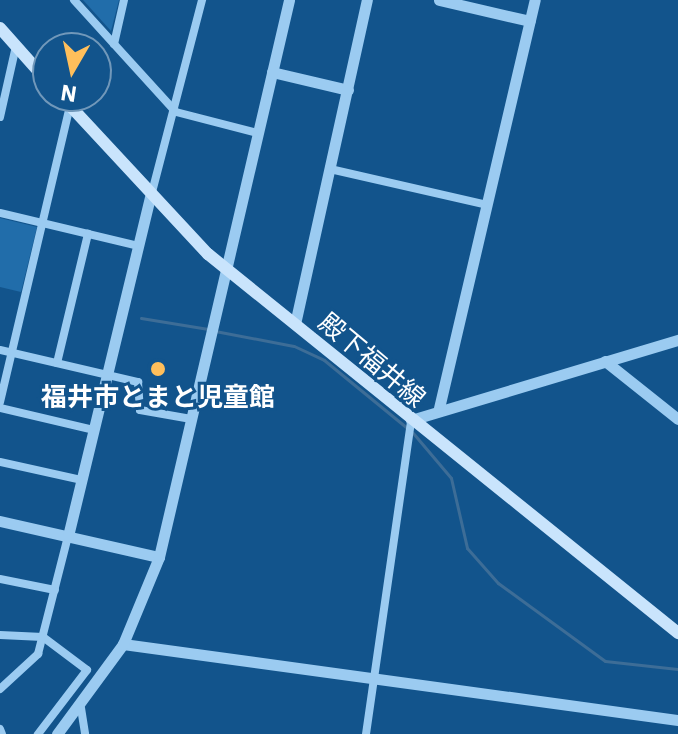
<!DOCTYPE html>
<meta charset="utf-8">
<style>
body{margin:0}
#map{position:relative;width:678px;height:734px;overflow:hidden;background:#12548c;font-family:"IBM Plex Sans","Noto Sans JP",sans-serif}
div>[style]{position:absolute}
[style*='--x']{left:calc(var(--x)*1px);top:calc(var(--y)*1px);width:calc(var(--w)*1px);rotate:calc(var(--a)*1deg)}
.green>*{inset:0;background:#216daa}
.stream>*{height:3px;margin:-1.5px;padding:0 1.5px;transform-origin:1.5px;border-radius:1.5px;background:#3d6d97}
.minor>*{height:8px;margin:-4px;padding:0 4px;transform-origin:4px;border-radius:4px;background:#9bcbf1}
.tertiary>*{height:11px;margin:-5.5px;padding:0 5.5px;transform-origin:5.5px;border-radius:5.5px;background:#9bcbf1}
.secondary>*{height:12px;margin:-6px;padding:0 6px;transform-origin:6px;border-radius:6px;background:#c9e4fc}
.dots>*{width:22px;height:22px;translate:-50% -50%;box-sizing:border-box;border:4px solid #12548c;border-radius:50%}
span{translate:-50% -50%;white-space:nowrap;text-align:center;line-height:1.15;-webkit-text-stroke:6px #12548c;paint-order:stroke}
.street-label{font-size:26px;color:#fff}
.poi-label{font-size:26px;color:#fff;font-weight:700}
.north{position:absolute;left:32px;top:32px;width:80px;height:80px;box-sizing:border-box;background:#12548c;border:2px solid #7198ba;border-radius:50%;rotate:189deg;font-size:22px;font-weight:700;line-height:32px;text-align:center;color:#fff}
.north::after{content:'';display:block;margin:auto;width:28px;height:36px;background:#ffbf5b;clip-path:polygon(50% 0,100% 100%,50% 72%,0 100%)}
</style>
<div id="map">
<div class="green">
<i style="clip-path:polygon(83px 0,119px 0,111px 31px)"></i>
<i style="clip-path:polygon(0 218px,37px 227px,21px 292px,0 287px)"></i>
</div>
<div class="stream">
<i style="--x:141;--y:318;--w:68;--a:9.3"></i>
<i style="--x:215;--y:331;--w:80;--a:10.8"></i>
<i style="--x:294;--y:346;--w:33;--a:25"></i>
<i style="--x:324;--y:360;--w:107;--a:39.3"></i>
<i style="--x:413;--y:433;--w:59;--a:49.8"></i>
<i style="--x:451;--y:478;--w:72;--a:77.1"></i>
<i style="--x:467;--y:548;--w:47;--a:48.5"></i>
<i style="--x:498;--y:583;--w:132;--a:36.1"></i>
<i style="--x:605;--y:661;--w:73;--a:6.3"></i>
</div>
<div class="minor">
<i style="--x:74;--y:0;--w:151;--a:47.7"></i>
<i style="--x:176;--y:112;--w:85;--a:14.4"></i>
<i style="--x:114;--y:44;--w:45;--a:-77.2"></i>
<i style="--x:0;--y:117;--w:73;--a:-77.3"></i>
<i style="--x:330;--y:169;--w:161;--a:12.9"></i>
<i style="--x:151;--y:196;--w:203;--a:-75.4"></i>
<i style="--x:0;--y:213;--w:142;--a:13.4"></i>
<i style="--x:0;--y:350;--w:142;--a:13.1"></i>
<i style="--x:138;--y:382;--w:28;--a:86"></i>
<i style="--x:140;--y:410;--w:52;--a:10"></i>
<i style="--x:57;--y:363;--w:133;--a:-76.5"></i>
<i style="--x:0;--y:402;--w:304;--a:-76.7"></i>
<i style="--x:0;--y:408;--w:97;--a:13.2"></i>
<i style="--x:0;--y:462;--w:83;--a:12.5"></i>
<i style="--x:0;--y:579;--w:56;--a:11.3"></i>
<i style="--x:0;--y:635;--w:43;--a:2.7"></i>
<i style="--x:43;--y:637;--w:55;--a:36.9"></i>
<i style="--x:87;--y:670;--w:81;--a:127.4"></i>
<i style="--x:0;--y:689;--w:52;--a:-42.6"></i>
<i style="--x:38;--y:654;--w:122;--a:-75.7"></i>
<i style="--x:81;--y:708;--w:26;--a:81"></i>
<i style="--x:0;--y:729;--w:5;--a:68"></i>
<i style="--x:366;--y:734;--w:317;--a:-81.8"></i>
</div>
<div class="tertiary">
<i style="--x:439;--y:0;--w:93;--a:13"></i>
<i style="--x:272;--y:72;--w:78;--a:13.3"></i>
<i style="--x:295;--y:324;--w:332;--a:-77.5"></i>
<i style="--x:605;--y:361;--w:93;--a:38.5"></i>
<i style="--x:439;--y:408;--w:419;--a:-76.8"></i>
<i style="--x:411;--y:420;--w:279;--a:-16.7"></i>
<i style="--x:0;--y:521;--w:163;--a:12.8"></i>
<i style="--x:68;--y:536;--w:349;--a:-76.4"></i>
<i style="--x:123;--y:644;--w:560;--a:7.8"></i>
<i style="--x:57;--y:734;--w:112;--a:-53.7"></i>
<i style="--x:123;--y:644;--w:94;--a:-67.5"></i>
<i style="--x:159;--y:557;--w:572;--a:-76.86"></i>
</div>
<div class="secondary">
<i style="--x:0;--y:28;--w:72;--a:48.4"></i>
<i style="--x:61;--y:96;--w:216;--a:47.1"></i>
<i style="--x:208;--y:254;--w:604;--a:38.88"></i>
</div>
<div class="dots">
<i style="left:158px;top:369px;background:#ffbf5b"></i>
</div>
<div class="street-label">
<span style="left:372px;top:360px;rotate:40deg">殿下福井線</span>
</div>
<div class="poi-label">
<span style="left:158px;top:397px">福井市とまと児童館</span>
</div>
<div class="north">N</div>
</div>
